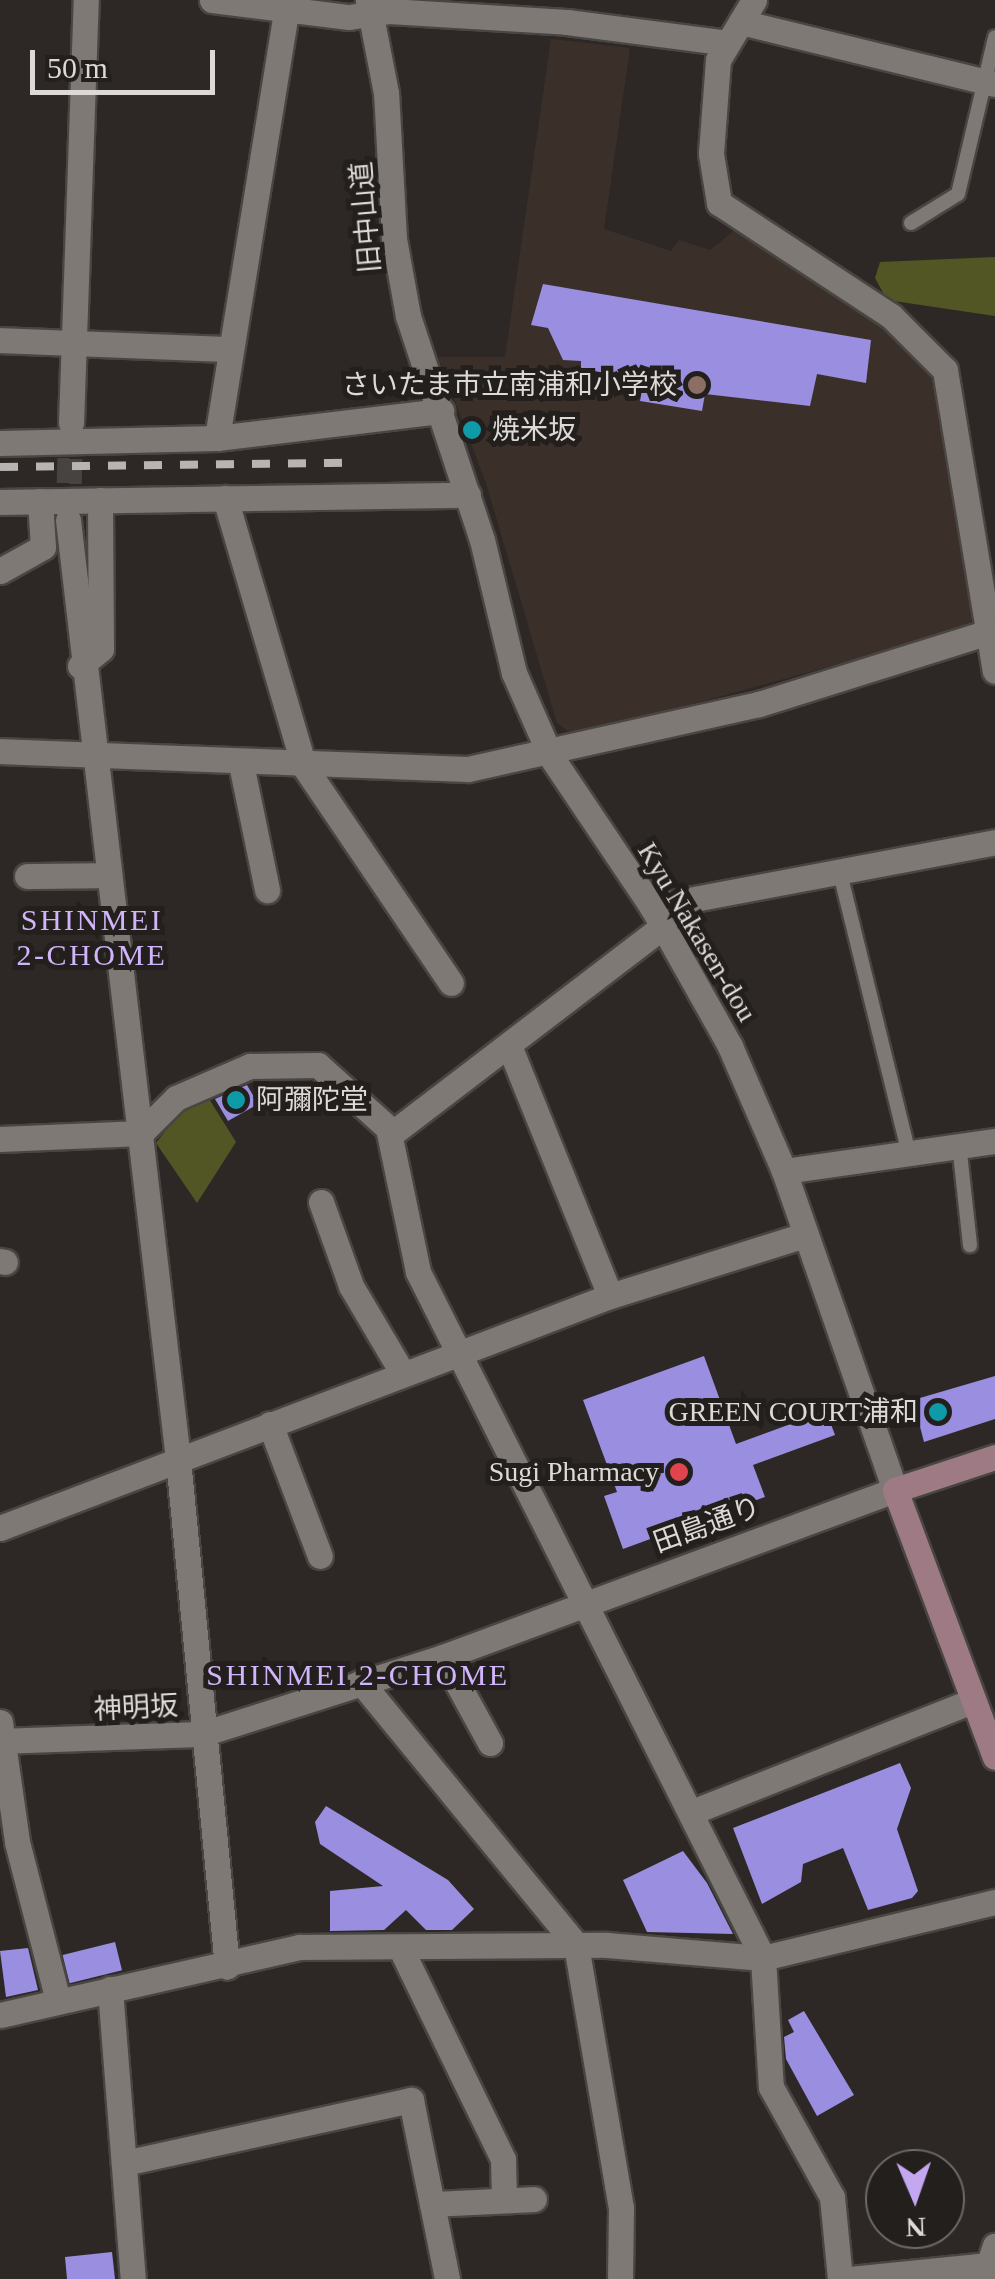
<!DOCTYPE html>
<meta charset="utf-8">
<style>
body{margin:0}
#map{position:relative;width:995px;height:2279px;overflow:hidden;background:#2d2825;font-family:"Times New Roman","Noto Sans JP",serif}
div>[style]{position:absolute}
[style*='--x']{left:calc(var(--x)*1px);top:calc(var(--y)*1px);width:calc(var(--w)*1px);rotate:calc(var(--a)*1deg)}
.built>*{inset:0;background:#3a3029}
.green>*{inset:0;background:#525624}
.building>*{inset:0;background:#998edf;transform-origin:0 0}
.minor-tunnel>*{height:25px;margin-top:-12.5px;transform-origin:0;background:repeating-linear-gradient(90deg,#474340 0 25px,transparent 0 37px)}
.roads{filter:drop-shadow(2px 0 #494542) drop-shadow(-2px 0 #494542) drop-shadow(0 2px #494542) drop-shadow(0 -2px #494542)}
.service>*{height:14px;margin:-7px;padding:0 7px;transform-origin:7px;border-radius:7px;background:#7e7975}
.minor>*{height:25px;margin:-12.5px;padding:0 12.5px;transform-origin:12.5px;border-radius:12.5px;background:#7e7975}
.tertiary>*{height:25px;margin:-12.5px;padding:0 12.5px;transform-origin:12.5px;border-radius:12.5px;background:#7e7975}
.secondary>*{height:25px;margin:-12.5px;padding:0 12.5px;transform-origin:12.5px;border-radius:12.5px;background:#9e7a85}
.rail>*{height:8px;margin-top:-4px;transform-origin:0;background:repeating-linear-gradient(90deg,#b7b4b2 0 18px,transparent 0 36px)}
.dots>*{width:28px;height:28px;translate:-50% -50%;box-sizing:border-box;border:5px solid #231f1c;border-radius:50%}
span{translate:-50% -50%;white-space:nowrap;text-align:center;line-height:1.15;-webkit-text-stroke:10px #231f1c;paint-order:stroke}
.street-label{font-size:28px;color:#dcd9d7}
.poi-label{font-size:28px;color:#dcd9d7}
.right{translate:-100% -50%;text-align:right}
.left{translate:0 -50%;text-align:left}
.neighbourhood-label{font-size:30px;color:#d0b5fa;letter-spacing:2.5px}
.north{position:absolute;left:865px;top:2149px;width:100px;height:100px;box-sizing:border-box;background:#231f1c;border:2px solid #6d6967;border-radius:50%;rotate:178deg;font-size:28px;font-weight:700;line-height:40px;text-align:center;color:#dcd9d7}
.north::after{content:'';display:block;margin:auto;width:35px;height:45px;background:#c4a7f1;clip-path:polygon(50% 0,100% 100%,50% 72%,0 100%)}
.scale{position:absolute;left:30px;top:50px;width:185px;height:45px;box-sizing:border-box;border:5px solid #dcd9d7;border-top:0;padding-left:12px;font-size:30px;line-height:35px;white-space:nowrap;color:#dcd9d7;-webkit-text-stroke:8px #231f1c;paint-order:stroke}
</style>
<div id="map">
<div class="built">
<i style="clip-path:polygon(551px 39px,630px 48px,604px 229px,671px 251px,679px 240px,710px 250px,741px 225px,891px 316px,945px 370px,974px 615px,967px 629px,575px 736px,557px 723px,486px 483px,438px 357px,505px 357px)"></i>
</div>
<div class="green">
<i style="clip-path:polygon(995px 257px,995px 316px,887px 300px,875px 278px,880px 262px)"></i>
<i style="clip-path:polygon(206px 1094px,236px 1142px,197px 1203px,156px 1143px,186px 1104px)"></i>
</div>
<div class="building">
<i style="clip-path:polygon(543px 284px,871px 340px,866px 383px,817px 374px,810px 406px,705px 394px,702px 411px,640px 401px,644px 379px,581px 369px,581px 361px,563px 360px,548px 328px,531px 325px)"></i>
<i style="clip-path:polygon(247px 1085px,258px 1104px,228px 1121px,215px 1099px)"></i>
<i style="clip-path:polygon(704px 1356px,736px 1444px,826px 1411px,835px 1435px,753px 1465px,765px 1497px,623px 1549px,604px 1496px,617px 1492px,583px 1400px)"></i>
<i style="clip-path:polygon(995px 1376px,995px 1419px,924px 1442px,913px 1400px)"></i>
<i style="clip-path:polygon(900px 1763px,911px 1788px,897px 1829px,918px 1891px,912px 1898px,868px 1910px,843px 1848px,803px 1864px,801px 1882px,762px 1904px,733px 1828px)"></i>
<i style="clip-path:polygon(326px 1806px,448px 1880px,474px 1909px,452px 1930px,426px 1930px,406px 1910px,384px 1930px,330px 1931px,330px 1891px,383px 1886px,320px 1844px,315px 1822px)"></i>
<i style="clip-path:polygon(683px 1851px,707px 1883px,733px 1934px,647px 1932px,623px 1880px)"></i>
<i style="left:115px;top:1942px;width:29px;height:54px;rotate:76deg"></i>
<i style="clip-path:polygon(28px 1948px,38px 1990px,6px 1997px,0 1951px)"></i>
<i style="clip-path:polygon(804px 2011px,854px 2095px,817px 2116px,786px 2059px,784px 2037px,794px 2032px,788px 2020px)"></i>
<i style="clip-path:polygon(112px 2252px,115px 2279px,67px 2279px,65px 2257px)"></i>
</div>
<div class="minor-tunnel">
<i style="--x:68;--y:520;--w:97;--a:-88.2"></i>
</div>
<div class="roads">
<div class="service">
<i style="--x:911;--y:223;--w:55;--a:-31.7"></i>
<i style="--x:958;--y:194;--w:161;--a:-76.7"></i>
<i style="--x:839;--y:869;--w:289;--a:76.2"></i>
<i style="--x:959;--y:1144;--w:102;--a:83.8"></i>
</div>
<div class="minor">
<i style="--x:212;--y:0;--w:138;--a:7.1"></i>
<i style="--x:349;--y:17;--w:40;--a:-8.5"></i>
<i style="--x:389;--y:11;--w:178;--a:3.5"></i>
<i style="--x:567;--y:22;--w:162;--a:7.4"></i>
<i style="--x:754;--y:0;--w:70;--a:121"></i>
<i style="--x:718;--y:60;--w:94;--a:94.3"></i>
<i style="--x:711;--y:154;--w:50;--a:80.7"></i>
<i style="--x:719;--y:203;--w:206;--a:33.3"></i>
<i style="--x:891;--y:316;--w:76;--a:45"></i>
<i style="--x:945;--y:370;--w:305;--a:80.6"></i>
<i style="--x:741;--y:22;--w:261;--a:13.7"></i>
<i style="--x:0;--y:340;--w:227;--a:2.3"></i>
<i style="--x:71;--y:423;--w:423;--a:-88"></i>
<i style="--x:217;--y:438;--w:432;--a:-80.8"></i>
<i style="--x:0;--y:443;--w:217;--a:-1.3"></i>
<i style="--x:217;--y:438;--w:226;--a:-6.9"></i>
<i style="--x:225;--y:498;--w:279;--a:73.6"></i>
<i style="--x:304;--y:766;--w:262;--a:55.9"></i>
<i style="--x:0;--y:502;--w:468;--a:-0.9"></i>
<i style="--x:68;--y:520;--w:945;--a:83.32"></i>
<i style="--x:178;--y:1459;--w:510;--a:84.49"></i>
<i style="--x:0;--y:571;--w:49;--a:-29.2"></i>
<i style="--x:43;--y:547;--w:46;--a:-93.7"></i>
<i style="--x:80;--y:666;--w:27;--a:-39"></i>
<i style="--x:101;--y:649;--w:149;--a:-90.4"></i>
<i style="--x:0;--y:751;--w:468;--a:2.2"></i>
<i style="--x:468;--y:769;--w:298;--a:-12.6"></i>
<i style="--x:759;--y:704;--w:247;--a:-17.4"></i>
<i style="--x:241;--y:764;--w:129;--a:78.3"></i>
<i style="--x:27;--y:876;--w:79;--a:-0.7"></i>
<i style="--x:652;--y:907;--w:349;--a:-10.7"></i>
<i style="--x:510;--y:1048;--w:267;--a:68"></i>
<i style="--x:390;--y:1135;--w:344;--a:-37.4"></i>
<i style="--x:0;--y:1139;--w:141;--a:-2.4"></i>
<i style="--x:141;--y:1133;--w:49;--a:-45"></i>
<i style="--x:176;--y:1098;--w:81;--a:-23.4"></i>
<i style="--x:250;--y:1066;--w:68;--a:-0.8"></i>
<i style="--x:318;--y:1065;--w:94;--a:42"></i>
<i style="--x:388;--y:1128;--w:147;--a:78.2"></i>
<i style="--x:418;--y:1272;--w:768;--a:63.3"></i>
<i style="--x:763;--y:1958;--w:129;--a:86.5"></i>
<i style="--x:771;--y:2087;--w:126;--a:61"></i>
<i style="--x:832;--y:2197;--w:82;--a:84.4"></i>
<i style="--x:784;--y:1171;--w:213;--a:-8.1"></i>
<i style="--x:321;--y:1202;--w:89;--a:70.3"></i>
<i style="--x:351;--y:1286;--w:102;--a:59.4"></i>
<i style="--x:0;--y:1261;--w:5;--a:11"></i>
<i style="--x:270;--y:1424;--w:141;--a:69.3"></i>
<i style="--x:0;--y:1528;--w:653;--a:-20.82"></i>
<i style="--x:610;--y:1296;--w:204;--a:-17.4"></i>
<i style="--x:443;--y:1657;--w:98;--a:61.3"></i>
<i style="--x:361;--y:1682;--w:340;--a:50.7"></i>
<i style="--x:576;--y:1945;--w:267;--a:80.3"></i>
<i style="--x:621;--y:2208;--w:71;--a:90.8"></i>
<i style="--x:0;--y:1722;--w:121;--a:81.9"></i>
<i style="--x:17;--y:1842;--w:164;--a:75.5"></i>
<i style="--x:692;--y:1812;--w:302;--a:-21.6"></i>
<i style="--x:401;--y:1949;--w:233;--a:64.1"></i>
<i style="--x:503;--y:2159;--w:41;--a:88.6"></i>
<i style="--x:110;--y:1989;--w:291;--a:85.5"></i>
<i style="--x:0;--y:2015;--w:307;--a:-12.8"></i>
<i style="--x:299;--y:1947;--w:308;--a:-0.4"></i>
<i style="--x:607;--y:1945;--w:157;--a:4.8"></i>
<i style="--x:763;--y:1958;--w:239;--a:-13.6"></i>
<i style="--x:124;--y:2163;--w:294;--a:-12.4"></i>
<i style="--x:411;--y:2100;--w:183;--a:78.6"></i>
<i style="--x:432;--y:2204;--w:102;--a:-2.8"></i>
<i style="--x:850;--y:2279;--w:139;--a:-5.8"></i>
</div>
<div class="tertiary">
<i style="--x:0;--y:1741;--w:202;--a:-2"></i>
<i style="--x:202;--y:1734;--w:253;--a:-17.7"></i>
<i style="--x:443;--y:1657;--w:482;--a:-20.3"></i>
<i style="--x:895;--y:1490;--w:338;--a:-109.2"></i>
<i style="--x:784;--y:1171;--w:136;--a:-113.4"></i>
<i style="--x:730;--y:1046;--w:159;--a:-119.3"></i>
<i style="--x:652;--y:907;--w:183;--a:-123.9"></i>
<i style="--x:550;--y:755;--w:90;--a:-113.7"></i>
<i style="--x:514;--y:673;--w:137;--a:-103.5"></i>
<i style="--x:482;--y:540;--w:236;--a:-108.3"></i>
<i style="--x:408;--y:316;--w:78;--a:-100.3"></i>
<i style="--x:394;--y:239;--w:146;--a:-93.1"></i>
<i style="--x:386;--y:93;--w:95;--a:-101"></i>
<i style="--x:984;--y:2279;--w:35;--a:-72"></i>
</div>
<div class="secondary">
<i style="--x:995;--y:1457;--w:105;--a:161.7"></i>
<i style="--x:895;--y:1490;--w:285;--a:69.5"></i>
</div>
</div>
<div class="rail">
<i style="--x:0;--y:467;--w:348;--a:-0.7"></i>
</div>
<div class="dots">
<i style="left:697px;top:385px;background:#8d6e63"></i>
<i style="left:472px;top:430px;background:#0f9aa8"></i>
<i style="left:236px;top:1100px;background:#0f9aa8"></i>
<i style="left:938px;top:1412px;background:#0f9aa8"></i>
<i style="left:679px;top:1472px;background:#e0444e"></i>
</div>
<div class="street-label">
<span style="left:366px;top:217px;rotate:-95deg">旧中山道</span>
<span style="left:697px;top:932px;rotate:59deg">Kyu Nakasen-dou</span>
<span style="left:707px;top:1525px;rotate:-20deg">田島通り</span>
<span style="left:136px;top:1708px;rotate:-3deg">神明坂</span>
</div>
<div class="poi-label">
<span class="right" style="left:677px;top:385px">さいたま市立南浦和小学校</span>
<span class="left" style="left:492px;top:430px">焼米坂</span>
<span class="left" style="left:256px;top:1100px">阿彌陀堂</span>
<span class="right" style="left:918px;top:1412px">GREEN COURT浦和</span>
<span class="right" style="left:659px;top:1472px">Sugi Pharmacy</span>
</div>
<div class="neighbourhood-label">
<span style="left:92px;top:937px">SHINMEI<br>2-CHOME</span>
<span style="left:358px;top:1675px">SHINMEI 2-CHOME</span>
</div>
<div class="north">N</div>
<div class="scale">50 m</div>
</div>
